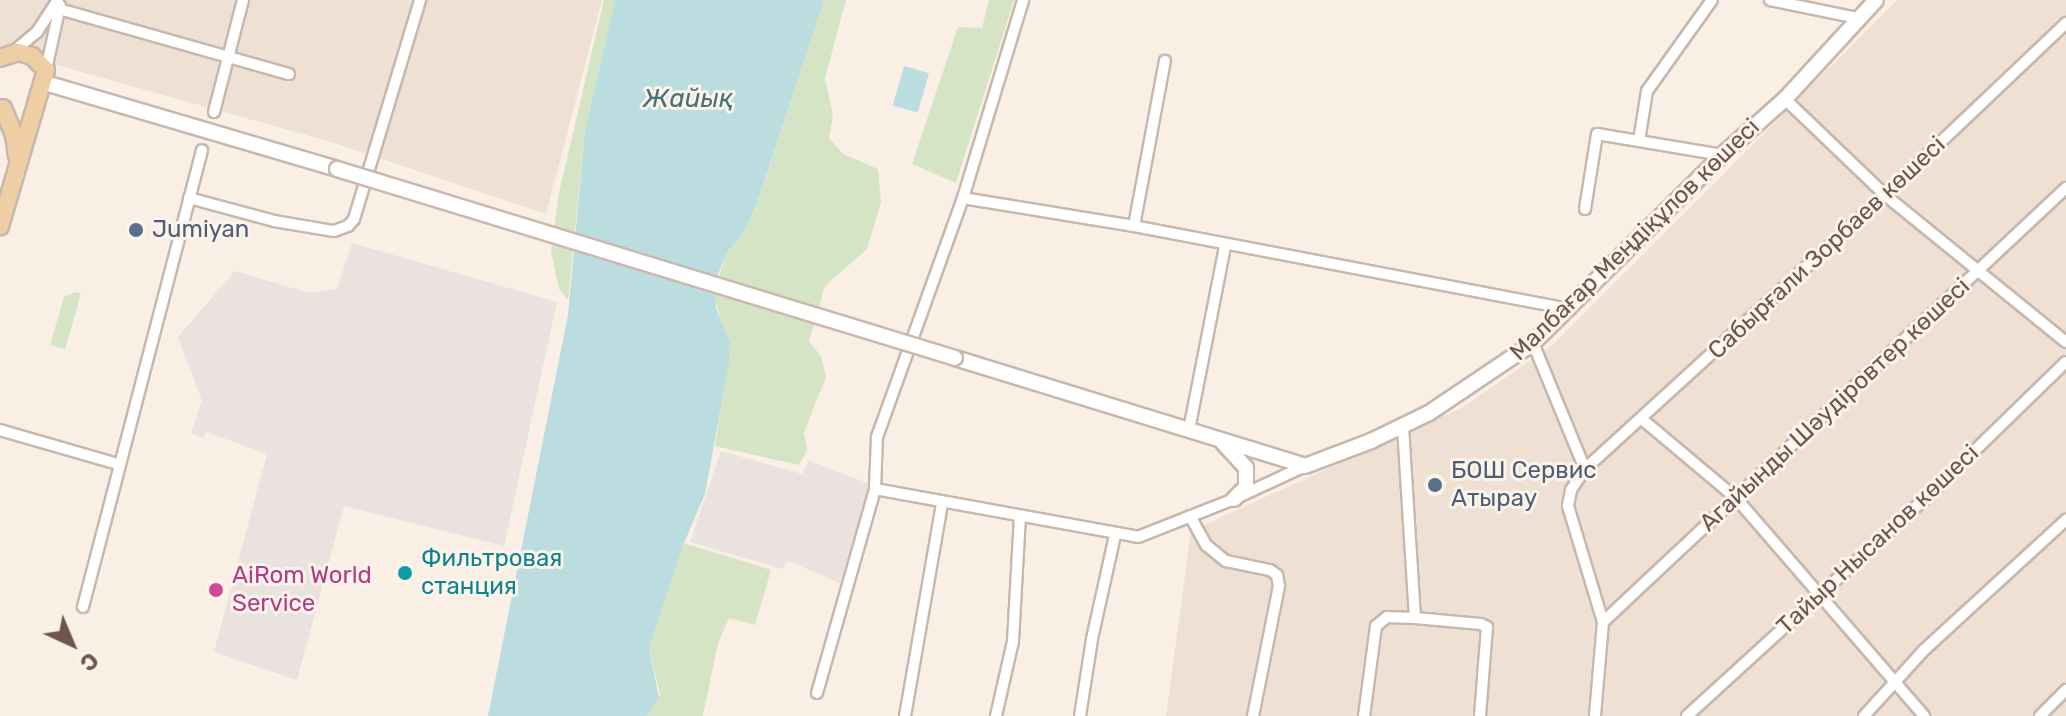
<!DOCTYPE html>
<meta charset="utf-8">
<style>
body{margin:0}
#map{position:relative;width:2066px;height:716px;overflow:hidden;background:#f9efe4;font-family:Rubik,sans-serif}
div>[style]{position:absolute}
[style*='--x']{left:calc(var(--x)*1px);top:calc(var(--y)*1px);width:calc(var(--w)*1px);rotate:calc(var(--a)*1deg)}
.residential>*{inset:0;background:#efe0d4}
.industrial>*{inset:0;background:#e9e2de}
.green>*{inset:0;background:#d4e4c5}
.water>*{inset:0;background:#bbdddf;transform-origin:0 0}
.roads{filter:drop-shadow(2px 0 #c8b7ac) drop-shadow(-2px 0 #c8b7ac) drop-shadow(0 2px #c8b7ac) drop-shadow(0 -2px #c8b7ac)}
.street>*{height:10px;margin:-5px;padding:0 5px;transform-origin:5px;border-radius:5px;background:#fff}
.secondary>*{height:14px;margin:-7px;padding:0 7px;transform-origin:7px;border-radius:7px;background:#fff}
.primary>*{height:16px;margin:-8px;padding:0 8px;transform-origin:8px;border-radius:8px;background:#efcea4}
.bridges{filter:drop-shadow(2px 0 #cdb8ad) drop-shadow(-2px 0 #cdb8ad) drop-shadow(0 2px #cdb8ad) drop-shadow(0 -2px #cdb8ad)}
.secondary-bridge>*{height:14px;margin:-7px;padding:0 7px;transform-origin:7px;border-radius:7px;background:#fff}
.dots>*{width:22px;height:22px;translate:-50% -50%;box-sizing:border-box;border:4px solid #fcf3ea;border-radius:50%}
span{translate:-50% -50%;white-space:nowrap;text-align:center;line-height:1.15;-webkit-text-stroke:6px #fcf3ea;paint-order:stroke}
.service-label{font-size:24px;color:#4e5e75}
.left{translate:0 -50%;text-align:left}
.street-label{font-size:24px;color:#6e564d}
.culture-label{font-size:24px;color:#0d838f}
.hotel-label{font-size:24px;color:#b23c85}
.water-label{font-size:26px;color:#477378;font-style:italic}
.north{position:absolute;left:32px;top:604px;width:80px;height:80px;-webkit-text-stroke:6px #fcf3ea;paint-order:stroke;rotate:136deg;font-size:22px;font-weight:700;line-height:32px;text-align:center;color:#6e564d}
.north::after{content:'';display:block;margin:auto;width:28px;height:36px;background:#6e564d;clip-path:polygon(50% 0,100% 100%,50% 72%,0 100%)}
</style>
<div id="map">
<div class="residential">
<i style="clip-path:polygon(0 0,602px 0,546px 214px,331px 142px,0 49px)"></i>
<i style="clip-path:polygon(1897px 0,2066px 0,2066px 716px,1166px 716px,1191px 531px,1463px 407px,1555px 343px)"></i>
</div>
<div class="industrial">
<i style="clip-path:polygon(352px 243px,557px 302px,504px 546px,344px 506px,297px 680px,214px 652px,267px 454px,207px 432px,203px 438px,191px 433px,202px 401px,178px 337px,235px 271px,309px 293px,337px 289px)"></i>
<i style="clip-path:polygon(721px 451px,802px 474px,809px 461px,870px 484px,840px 583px,788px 561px,783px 569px,690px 542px)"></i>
</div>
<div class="green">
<i style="clip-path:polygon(604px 0,615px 0,585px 131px,568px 300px,559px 289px,551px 252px,559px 193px)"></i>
<i style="clip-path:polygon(824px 0,846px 0,825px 78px,833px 116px,829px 138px,843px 154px,878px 169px,881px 202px,867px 249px,825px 286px,809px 341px,821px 356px,826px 377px,804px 432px,807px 450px,799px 465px,715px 446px,730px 352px,713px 292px,728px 251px,744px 232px,757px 205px)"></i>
<i style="clip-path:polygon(989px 0,1014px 0,956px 183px,912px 164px,958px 27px,982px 28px)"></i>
<i style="clip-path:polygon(75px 292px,81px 294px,65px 349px,50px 345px,64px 297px)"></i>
<i style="clip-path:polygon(684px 543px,771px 570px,755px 625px,729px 618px,718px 643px,703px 716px,646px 716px,660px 694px,649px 648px)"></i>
</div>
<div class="water">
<i style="clip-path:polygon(615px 0,824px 0,757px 204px,744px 232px,728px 251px,715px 281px,716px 308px,730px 343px,729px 363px,705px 494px,684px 543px,649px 648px,659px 698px,646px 716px,488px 716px,568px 315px,585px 131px)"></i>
<i style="left:904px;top:66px;width:26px;height:41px;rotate:16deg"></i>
</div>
<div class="roads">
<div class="street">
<i style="--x:1770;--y:0;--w:90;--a:11.6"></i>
<i style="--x:59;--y:9;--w:239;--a:15.8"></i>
<i style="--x:13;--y:52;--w:31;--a:-40"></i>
<i style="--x:37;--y:32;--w:38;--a:-57"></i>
<i style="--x:46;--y:70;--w:66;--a:-77.8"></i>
<i style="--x:1785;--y:99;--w:139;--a:43.8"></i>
<i style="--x:1885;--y:195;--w:233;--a:39.1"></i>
<i style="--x:214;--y:112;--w:116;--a:-75.5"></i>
<i style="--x:1639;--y:141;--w:51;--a:-80.9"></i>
<i style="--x:1647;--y:91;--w:112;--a:-54.5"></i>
<i style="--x:189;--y:198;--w:88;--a:15.1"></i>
<i style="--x:274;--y:221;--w:61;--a:9.5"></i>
<i style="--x:334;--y:231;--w:15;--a:-20"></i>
<i style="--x:348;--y:226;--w:9;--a:-49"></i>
<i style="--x:354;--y:219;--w:229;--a:-73.2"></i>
<i style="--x:963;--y:198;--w:173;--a:9.3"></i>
<i style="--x:1134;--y:226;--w:444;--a:10.8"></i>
<i style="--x:1585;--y:209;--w:76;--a:-80.9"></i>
<i style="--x:1597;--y:134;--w:127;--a:9.5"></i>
<i style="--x:1134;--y:226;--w:168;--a:-79.4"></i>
<i style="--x:1533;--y:343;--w:136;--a:67.6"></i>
<i style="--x:1585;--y:469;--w:25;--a:124"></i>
<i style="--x:1571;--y:490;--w:16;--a:101"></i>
<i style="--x:1568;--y:506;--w:121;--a:73.2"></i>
<i style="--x:1603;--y:622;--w:94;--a:94.9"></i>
<i style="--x:1643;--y:420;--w:121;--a:40"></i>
<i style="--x:1736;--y:498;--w:288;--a:49.2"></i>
<i style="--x:0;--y:430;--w:123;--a:16.1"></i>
<i style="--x:1189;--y:430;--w:187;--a:-78.9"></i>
<i style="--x:1585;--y:469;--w:406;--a:-42.4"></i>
<i style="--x:1885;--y:195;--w:250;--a:-43.5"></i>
<i style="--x:875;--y:489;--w:267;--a:10.3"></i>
<i style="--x:1138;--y:537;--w:103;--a:-21.6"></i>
<i style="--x:1234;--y:499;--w:78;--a:-24.9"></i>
<i style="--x:1190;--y:516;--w:33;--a:61"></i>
<i style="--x:1206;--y:545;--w:26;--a:39"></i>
<i style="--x:1226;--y:561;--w:45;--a:11.6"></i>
<i style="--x:1270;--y:570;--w:9;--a:36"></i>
<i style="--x:1277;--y:575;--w:11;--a:80"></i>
<i style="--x:1279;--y:586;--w:133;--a:101.3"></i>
<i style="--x:83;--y:607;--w:472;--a:-75.4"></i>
<i style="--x:1415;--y:618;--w:66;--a:5.2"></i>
<i style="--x:1481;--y:624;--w:7;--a:27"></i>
<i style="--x:1487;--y:627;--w:89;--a:94.5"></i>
<i style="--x:1603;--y:622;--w:635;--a:-43.15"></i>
<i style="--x:817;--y:693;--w:212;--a:-74.1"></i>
<i style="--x:875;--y:489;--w:52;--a:-87.8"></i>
<i style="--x:877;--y:437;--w:254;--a:-70.2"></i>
<i style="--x:963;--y:198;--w:207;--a:-73.1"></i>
<i style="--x:905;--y:716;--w:216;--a:-80.1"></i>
<i style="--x:996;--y:716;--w:77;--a:-77.2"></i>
<i style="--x:1013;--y:641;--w:125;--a:-86.8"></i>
<i style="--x:1080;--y:716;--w:78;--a:-81.1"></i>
<i style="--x:1092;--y:639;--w:107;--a:-77.5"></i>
<i style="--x:1364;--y:716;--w:91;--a:-82.4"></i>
<i style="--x:1376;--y:626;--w:14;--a:-39"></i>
<i style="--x:1387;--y:617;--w:28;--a:2"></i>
<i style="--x:1415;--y:618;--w:193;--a:-93.6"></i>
<i style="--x:1687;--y:716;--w:326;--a:-42.4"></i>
<i style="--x:1928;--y:496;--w:192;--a:-44.2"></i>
<i style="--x:1864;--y:716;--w:89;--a:-47.7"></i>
<i style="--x:1924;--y:650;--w:193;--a:-42.5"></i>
<i style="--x:2040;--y:716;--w:37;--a:-45"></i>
</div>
<div class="secondary">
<i style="--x:42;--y:82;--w:308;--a:16.4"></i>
<i style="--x:955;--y:358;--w:366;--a:17.1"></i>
<i style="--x:1305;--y:466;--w:71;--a:-20.7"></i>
<i style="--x:1371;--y:441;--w:64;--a:-25.8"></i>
<i style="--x:1429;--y:413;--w:125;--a:-33.9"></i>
<i style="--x:1533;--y:343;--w:267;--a:-44.8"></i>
<i style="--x:1722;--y:155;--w:84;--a:-41.6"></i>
<i style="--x:1785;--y:99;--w:134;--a:-47.4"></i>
<i style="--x:1223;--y:443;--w:34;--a:47"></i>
<i style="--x:1246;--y:468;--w:19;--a:90"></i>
<i style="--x:1246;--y:487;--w:17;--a:135"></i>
</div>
<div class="primary">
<i style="--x:0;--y:58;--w:19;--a:-18"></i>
<i style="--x:18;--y:52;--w:15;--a:16"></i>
<i style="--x:32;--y:56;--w:20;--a:45"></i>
<i style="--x:46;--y:70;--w:163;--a:106.4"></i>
<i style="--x:3;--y:108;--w:29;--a:68"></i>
<i style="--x:14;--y:135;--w:21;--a:82"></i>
</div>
</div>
<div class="bridges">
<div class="secondary-bridge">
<i style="--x:337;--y:169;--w:646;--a:17"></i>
</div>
</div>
<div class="dots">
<i style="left:136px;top:230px;background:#5c6f8a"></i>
<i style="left:1435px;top:485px;background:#5c6f8a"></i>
<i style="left:405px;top:573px;background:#0f9aa8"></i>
<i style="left:216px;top:590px;background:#d1479c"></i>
</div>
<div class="service-label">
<span class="left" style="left:152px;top:230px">Jumiyan</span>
<span class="left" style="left:1451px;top:485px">БОШ Сервис<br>Атырау</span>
</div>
<div class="street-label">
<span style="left:1635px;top:240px;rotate:-44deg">Малбағар Меңдіқұлов көшесі</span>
<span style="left:1827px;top:248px;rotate:-43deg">Сабырғали Зорбаев көшесі</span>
<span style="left:1835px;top:405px;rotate:-43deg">Агайынды Шәудіровтер көшесi</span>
<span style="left:1878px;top:540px;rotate:-43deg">Тайыр Нысанов көшесi</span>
</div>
<div class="culture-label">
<span class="left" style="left:421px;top:573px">Фильтровая<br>станция</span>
</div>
<div class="hotel-label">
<span class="left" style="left:232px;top:590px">AiRom World<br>Service</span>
</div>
<div class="water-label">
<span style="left:688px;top:99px">Жайық</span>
</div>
<div class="north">С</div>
</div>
